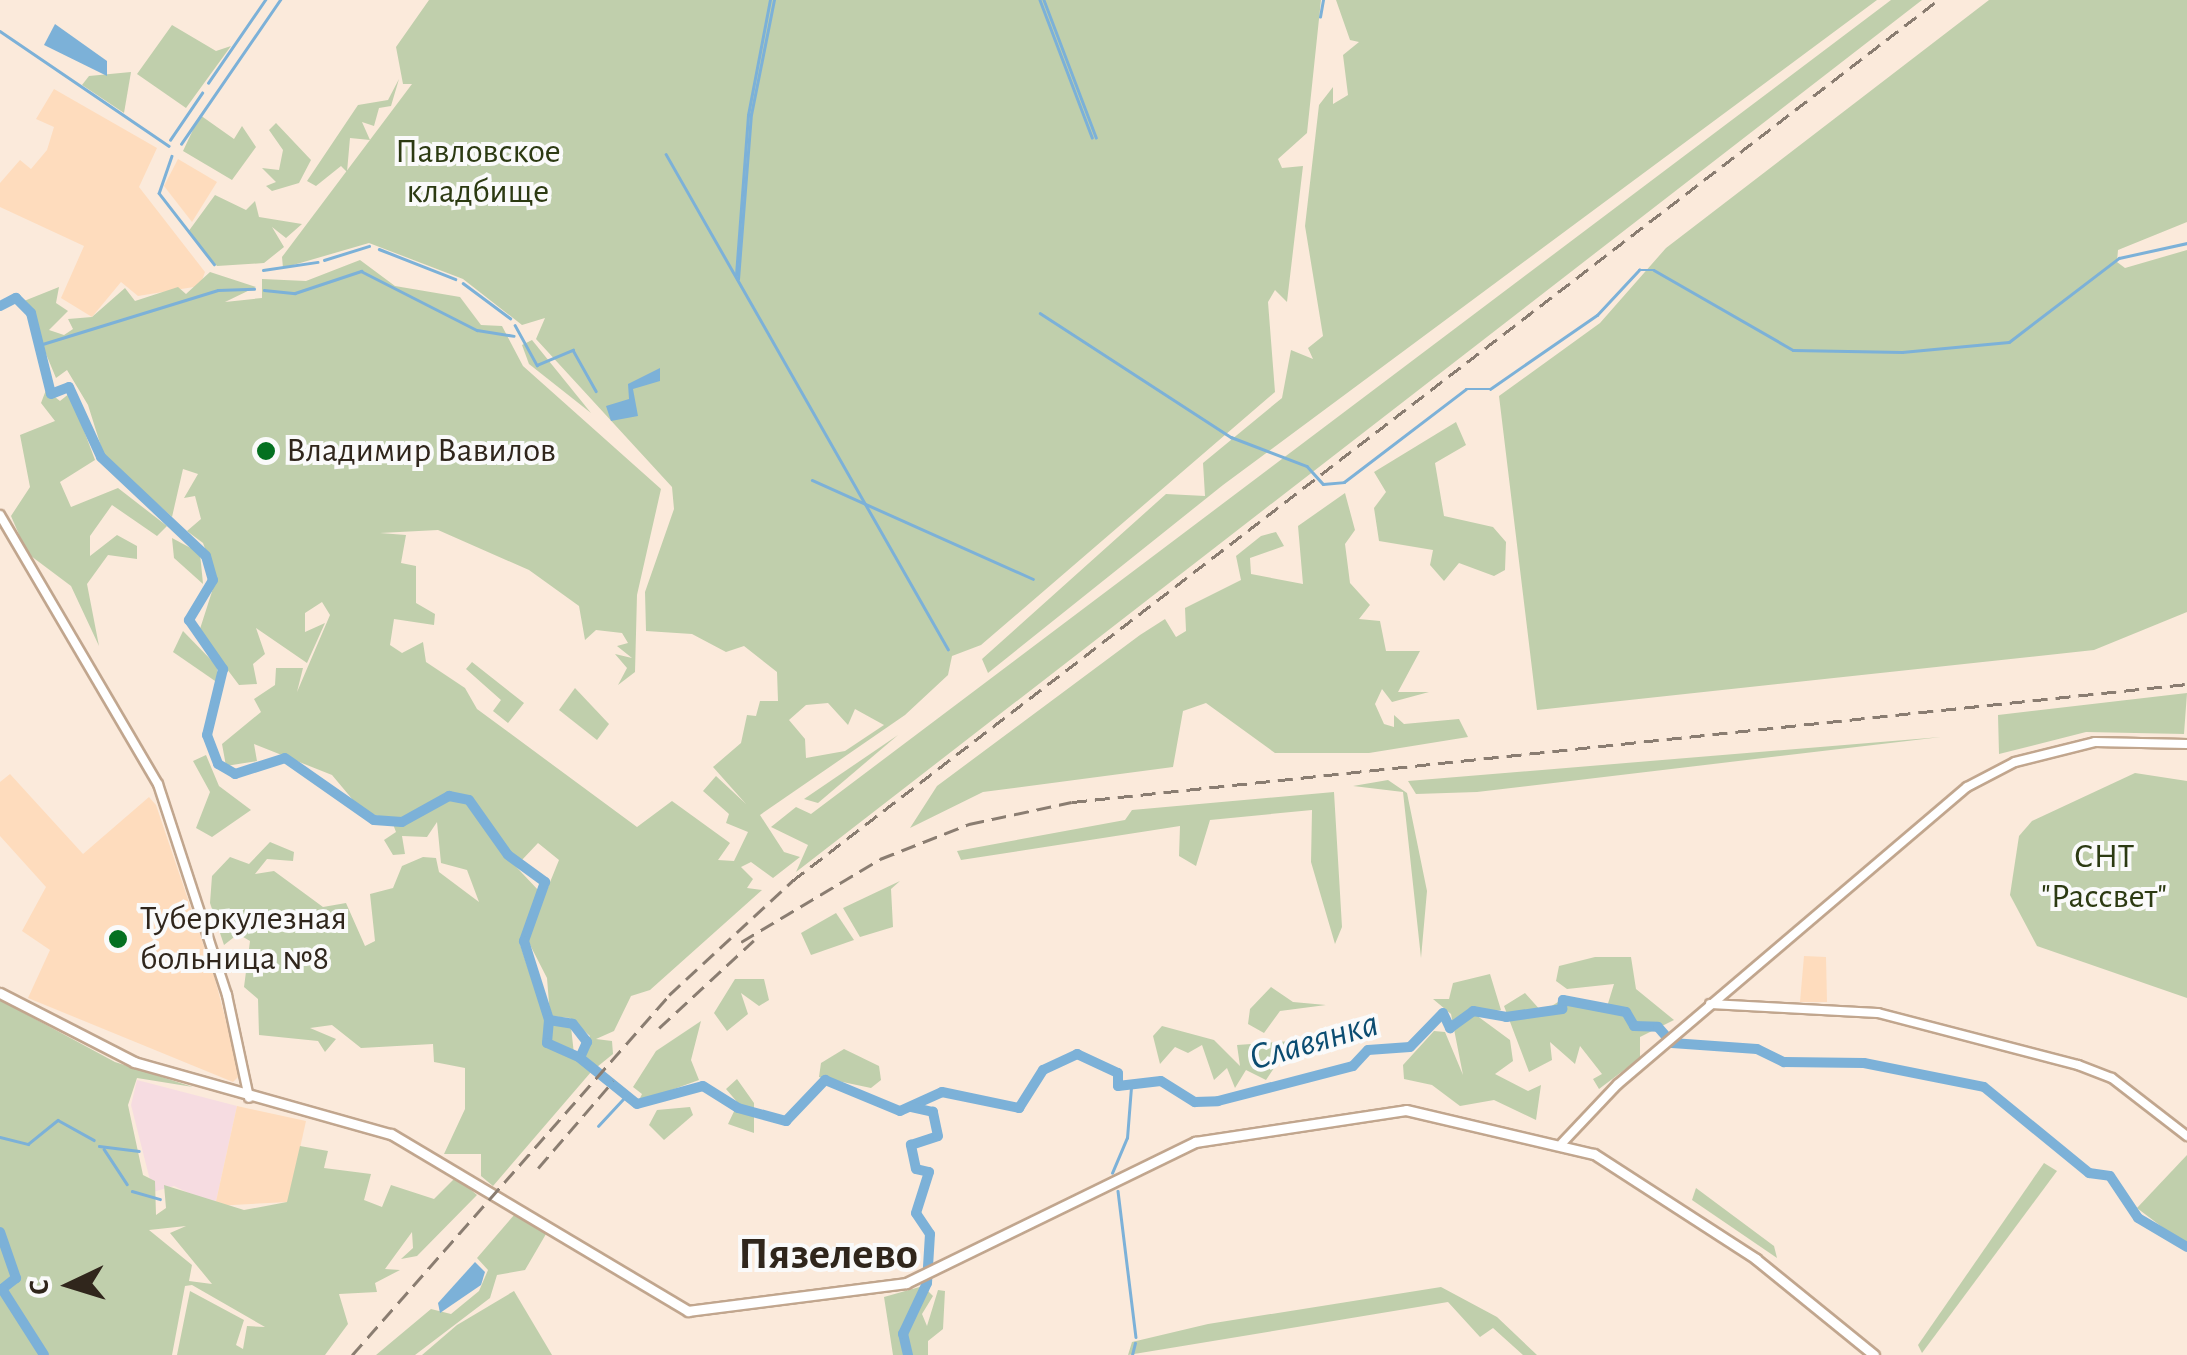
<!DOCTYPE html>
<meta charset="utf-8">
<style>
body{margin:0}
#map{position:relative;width:2187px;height:1355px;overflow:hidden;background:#fbeadb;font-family:"Alegreya Sans",sans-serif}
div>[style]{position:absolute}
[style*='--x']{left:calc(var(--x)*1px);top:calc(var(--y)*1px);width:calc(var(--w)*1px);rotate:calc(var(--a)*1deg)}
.commercial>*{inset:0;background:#f6dce1}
.built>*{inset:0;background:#fedcbd}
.green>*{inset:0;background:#c0cfac}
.water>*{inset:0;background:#7cb1d8}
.stream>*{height:2.5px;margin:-1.25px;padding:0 1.25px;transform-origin:1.25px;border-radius:1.25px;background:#7cb1d8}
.river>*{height:10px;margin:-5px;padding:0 5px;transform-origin:5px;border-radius:5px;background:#7cb1d8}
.roads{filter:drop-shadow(2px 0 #c1a68e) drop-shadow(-2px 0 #c1a68e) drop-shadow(0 2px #c1a68e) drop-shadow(0 -2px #c1a68e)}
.tertiary>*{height:8px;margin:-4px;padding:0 4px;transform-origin:4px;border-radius:4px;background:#fff}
.secondary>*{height:9px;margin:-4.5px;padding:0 4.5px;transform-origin:4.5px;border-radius:4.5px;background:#fff}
.rail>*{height:2.5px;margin-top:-1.25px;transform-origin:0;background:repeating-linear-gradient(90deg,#8a7d71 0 15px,transparent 0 23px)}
.dots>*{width:28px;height:28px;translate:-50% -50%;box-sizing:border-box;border:5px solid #fafafa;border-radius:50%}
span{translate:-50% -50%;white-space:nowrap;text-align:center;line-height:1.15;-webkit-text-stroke:8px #fafafa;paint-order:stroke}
.park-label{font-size:35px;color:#2c3a12}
.poi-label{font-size:35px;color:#30261c}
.left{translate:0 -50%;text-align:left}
.water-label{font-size:38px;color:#0a4c71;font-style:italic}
.district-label{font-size:45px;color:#30261c;font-weight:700}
.north{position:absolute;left:20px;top:1235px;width:100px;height:100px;-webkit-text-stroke:8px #fafafa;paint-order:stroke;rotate:266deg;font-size:28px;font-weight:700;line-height:40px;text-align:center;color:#30261c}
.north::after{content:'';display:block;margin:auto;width:35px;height:45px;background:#30261c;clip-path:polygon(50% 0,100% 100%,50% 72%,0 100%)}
</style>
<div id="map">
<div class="commercial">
<i style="clip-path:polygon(137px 1080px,237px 1106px,215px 1206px,174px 1186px,153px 1192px,131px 1105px)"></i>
</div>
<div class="built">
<i style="clip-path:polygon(54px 89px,157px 148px,139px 187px,205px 272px,200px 286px,138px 296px,121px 282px,92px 317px,61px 298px,84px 246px,0 207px,0 183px,20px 160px,31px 169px,47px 150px,54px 127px,36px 119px)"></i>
<i style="clip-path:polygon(178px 159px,217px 182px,192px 222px,164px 186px)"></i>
<i style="clip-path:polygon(10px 774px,83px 854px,149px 797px,156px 805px,215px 979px,240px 1075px,233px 1082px,28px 998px,50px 950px,22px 931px,46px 887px,0 836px,0 782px)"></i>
<i style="clip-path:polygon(1804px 956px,1826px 957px,1827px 1002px,1800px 1002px)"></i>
<i style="clip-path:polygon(237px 1106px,306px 1121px,288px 1202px,215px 1206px)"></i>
</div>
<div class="green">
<i style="clip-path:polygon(evenodd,429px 0,1321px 0,1307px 133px,1278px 159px,1282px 168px,1303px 166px,1287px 302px,1275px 290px,1268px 302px,1275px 392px,981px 645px,952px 656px,948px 675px,905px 715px,760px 815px,784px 852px,800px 857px,773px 878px,751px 862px,741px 867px,753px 879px,747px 888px,762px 890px,650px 990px,631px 996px,614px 1031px,596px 1039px,612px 1041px,613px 1054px,597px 1067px,580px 1051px,590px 1036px,570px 1018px,550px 1016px,547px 978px,527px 939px,559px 860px,538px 843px,521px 861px,504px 854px,540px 892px,519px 941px,545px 1020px,571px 1027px,574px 1054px,591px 1072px,493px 1186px,481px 1176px,481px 1154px,444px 1154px,465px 1109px,465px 1068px,434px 1062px,433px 1044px,361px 1048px,332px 1025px,310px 1028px,336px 1039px,325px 1052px,318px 1041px,259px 1035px,258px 999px,244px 987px,250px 941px,238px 934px,224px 945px,210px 903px,212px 876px,230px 857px,249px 864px,270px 842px,294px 852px,293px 861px,267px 859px,255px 874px,274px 871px,323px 907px,346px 903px,365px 946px,375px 941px,370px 894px,393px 888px,402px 866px,423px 857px,436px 858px,439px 872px,479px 902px,467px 870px,441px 863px,437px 822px,427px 837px,402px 836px,405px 854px,393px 855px,384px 840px,396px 832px,391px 819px,363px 812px,332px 775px,254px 744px,257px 761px,226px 766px,222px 744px,261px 712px,254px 699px,275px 685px,276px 668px,303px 668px,297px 692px,330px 615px,322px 602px,305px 613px,305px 632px,325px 623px,307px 663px,256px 628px,265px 654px,253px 664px,257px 684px,239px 685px,199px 632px,216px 579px,203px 543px,187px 531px,201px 519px,195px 496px,184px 498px,198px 474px,183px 469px,172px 517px,104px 456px,88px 405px,67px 370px,56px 378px,24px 301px,59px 287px,56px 303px,68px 311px,49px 330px,64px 335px,73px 329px,68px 319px,92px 317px,125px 288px,135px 301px,178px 287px,186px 294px,210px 272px,256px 287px,225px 302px,262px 298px,262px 279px,306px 281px,360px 260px,395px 286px,460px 297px,481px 325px,502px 326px,523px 366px,661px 489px,637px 595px,635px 672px,618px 685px,627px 668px,615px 654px,632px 658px,617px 646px,628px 643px,622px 633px,596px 630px,585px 640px,579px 606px,529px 570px,438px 530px,380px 533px,406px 535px,401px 563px,416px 566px,416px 603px,435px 614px,434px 625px,394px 619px,390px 645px,402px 653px,423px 642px,426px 662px,465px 688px,477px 709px,637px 827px,672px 801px,730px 843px,718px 860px,734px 861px,748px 832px,726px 823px,729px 814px,703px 791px,716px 776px,746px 804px,713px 767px,741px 743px,747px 715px,756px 716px,760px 701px,778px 701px,777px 672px,744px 646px,726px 652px,692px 634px,646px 631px,645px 592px,674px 509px,672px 487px,536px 339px,545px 318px,522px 325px,463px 279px,369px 243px,283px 268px,282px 257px,412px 84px,403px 84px,396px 47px,429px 0,828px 703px,848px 725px,855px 709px,884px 725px,845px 751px,806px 758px,805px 739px,789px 720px,806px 705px,828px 703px)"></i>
<i style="clip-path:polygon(1336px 0,1877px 0,1223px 485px,988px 673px,982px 659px,1166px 494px,1205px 496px,1203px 463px,1282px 398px,1291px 350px,1313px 359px,1308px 348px,1323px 336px,1305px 226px,1319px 105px,1333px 87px,1333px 104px,1348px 95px,1343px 55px,1359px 42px,1350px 40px)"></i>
<i style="clip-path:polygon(1891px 0,1922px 0,796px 872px,808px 845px,771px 827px,796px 807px,811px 814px)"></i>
<i style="clip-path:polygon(1989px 0,2187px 0,2187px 222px,2118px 250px,2117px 262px,2125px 268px,2187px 250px,2187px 612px,2094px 650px,1537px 710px,1499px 396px,1600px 323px,1666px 248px)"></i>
<i style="clip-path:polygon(172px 25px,216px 51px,231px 46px,186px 108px,137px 74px)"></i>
<i style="clip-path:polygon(131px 72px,124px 113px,82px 85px,89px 76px)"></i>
<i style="clip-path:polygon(399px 79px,391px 106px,379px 108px,374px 126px,362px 122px,370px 140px,350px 138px,347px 172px,341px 166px,316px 186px,307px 181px,358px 105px,388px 100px)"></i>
<i style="clip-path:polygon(200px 115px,234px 139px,242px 126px,256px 147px,232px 180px,183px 151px)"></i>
<i style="clip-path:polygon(276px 123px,311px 160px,299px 183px,272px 191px,266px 186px,276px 182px,262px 168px,279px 170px,283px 150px,269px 130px)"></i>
<i style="clip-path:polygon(215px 195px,246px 210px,255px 201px,259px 217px,302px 224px,286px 238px,272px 227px,284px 247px,264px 263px,217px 266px,188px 232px)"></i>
<i style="clip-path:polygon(532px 340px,591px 413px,529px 364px,522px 345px)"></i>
<i style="clip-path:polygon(46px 390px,60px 401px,70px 393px,95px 460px,60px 482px,71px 507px,118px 488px,167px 526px,157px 536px,112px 505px,90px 536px,90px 556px,117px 535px,137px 546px,137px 559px,108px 555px,87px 584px,99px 646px,71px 586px,27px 553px,11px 516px,30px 487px,20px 435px,55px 421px,41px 403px)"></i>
<i style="clip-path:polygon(1456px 422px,1466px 445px,1435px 463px,1444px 516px,1493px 527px,1506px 542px,1505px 570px,1494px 576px,1459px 563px,1444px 581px,1430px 565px,1433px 550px,1379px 541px,1374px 508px,1386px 492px,1374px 472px)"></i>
<i style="clip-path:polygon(1345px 493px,1355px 530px,1345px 544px,1350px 583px,1370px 605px,1359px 619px,1380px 621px,1386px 651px,1420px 651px,1398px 692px,1429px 692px,1392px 702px,1382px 689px,1375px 704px,1384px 724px,1394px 727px,1394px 715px,1404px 724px,1459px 719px,1468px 737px,1369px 753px,1275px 753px,1206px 703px,1183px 711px,1173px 767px,983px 792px,910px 828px,937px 786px,1140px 635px,1165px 619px,1176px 637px,1186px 631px,1185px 608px,1241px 580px,1236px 556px,1261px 536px,1276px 532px,1284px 546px,1250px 558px,1251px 574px,1303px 584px,1298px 526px)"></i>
<i style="clip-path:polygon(172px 538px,200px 553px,203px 584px,174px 558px)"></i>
<i style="clip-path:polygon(183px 631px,217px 666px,218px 683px,173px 652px)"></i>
<i style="clip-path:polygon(472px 662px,524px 703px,508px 723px,493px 711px,501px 700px,466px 669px)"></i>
<i style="clip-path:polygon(575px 688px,609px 724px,597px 740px,559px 710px)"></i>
<i style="clip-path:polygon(2187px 693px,2184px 734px,2086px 732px,1999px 754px,1998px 715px)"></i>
<i style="clip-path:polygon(898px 735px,818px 803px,804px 799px)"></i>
<i style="clip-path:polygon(1941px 737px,1477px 792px,1416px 794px,1408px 781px)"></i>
<i style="clip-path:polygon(206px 755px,219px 786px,251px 810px,212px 837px,196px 828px,210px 792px,193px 761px)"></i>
<i style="clip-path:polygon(2135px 773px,2187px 781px,2187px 998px,2037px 946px,2010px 895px,2019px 836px,2032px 821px)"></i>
<i style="clip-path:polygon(1388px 780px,1407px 793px,1427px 891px,1421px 958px,1403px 792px,1353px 786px)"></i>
<i style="clip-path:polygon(1334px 792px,1342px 927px,1335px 944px,1311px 862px,1312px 810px,1210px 820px,1196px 866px,1179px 856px,1180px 826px,961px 860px,957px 851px,1125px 820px,1132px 810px)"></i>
<i style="clip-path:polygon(900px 881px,891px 889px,893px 927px,860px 937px,843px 908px)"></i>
<i style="clip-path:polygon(836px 913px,854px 940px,811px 955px,801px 933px)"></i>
<i style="clip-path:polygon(1595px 957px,1631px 957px,1636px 989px,1674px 1020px,1640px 1037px,1640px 1058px,1599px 1089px,1593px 1079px,1602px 1074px,1580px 1046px,1575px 1064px,1550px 1042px,1552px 1060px,1529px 1072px,1504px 1006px,1525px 993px,1542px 1012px,1566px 997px,1606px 1010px,1614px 984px,1567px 989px,1556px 981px,1559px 966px)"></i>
<i style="clip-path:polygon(1490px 974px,1501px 1010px,1476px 1015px,1510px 1040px,1513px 1061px,1495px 1074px,1528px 1091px,1541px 1085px,1536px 1120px,1494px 1100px,1460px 1106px,1432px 1085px,1404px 1079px,1403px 1065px,1434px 1031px,1445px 1032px,1463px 1075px,1451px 1014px,1433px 999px,1449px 999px,1453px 983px)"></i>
<i style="clip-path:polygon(735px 979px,764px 979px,769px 1000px,759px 1006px,741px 993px,748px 1014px,727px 1031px,714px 1013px)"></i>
<i style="clip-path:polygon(1271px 987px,1293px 1002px,1326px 1005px,1280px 1011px,1264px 1033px,1248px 1024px,1250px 1009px)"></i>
<i style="clip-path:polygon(evenodd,0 1000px,115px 1062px,193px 1087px,137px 1078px,128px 1105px,143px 1175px,155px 1181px,156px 1215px,166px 1208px,164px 1185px,244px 1210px,287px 1202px,300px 1146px,328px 1151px,324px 1168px,371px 1174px,364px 1200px,382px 1207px,391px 1185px,434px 1199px,456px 1177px,477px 1195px,417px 1256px,401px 1259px,413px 1248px,412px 1232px,385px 1269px,400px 1270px,375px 1283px,377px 1292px,339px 1294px,348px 1324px,325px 1355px,177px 1355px,190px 1291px,244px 1320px,236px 1345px,243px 1349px,247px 1326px,265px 1327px,192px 1285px,185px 1286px,172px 1355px,0 1355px,0 1000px,186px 1226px,170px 1233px,212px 1284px,189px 1281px,192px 1265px,149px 1230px,186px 1226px)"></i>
<i style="clip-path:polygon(701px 1021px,691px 1060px,699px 1080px,638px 1102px,642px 1094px,633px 1087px,656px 1051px)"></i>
<i style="clip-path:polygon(1162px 1026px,1214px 1040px,1240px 1066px,1237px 1045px,1292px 1041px,1266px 1080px,1246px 1070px,1235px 1088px,1227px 1068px,1214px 1080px,1202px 1045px,1188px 1053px,1175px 1047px,1160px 1064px,1153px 1036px)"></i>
<i style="clip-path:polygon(844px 1049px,879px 1066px,881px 1080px,871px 1088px,819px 1077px,821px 1063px)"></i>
<i style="clip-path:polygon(737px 1079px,754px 1103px,754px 1133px,728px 1124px,738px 1103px,726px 1089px)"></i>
<i style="clip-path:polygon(657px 1110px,690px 1107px,693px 1115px,664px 1140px,649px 1125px)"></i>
<i style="clip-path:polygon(2187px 1155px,2187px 1246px,2137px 1208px)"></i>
<i style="clip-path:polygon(2044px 1163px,2057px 1171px,1922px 1353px,1918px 1345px)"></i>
<i style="clip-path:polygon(1696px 1188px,1774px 1246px,1777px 1258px,1692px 1200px)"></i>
<i style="clip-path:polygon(515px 1214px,546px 1234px,525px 1270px,497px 1275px,490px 1298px,415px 1355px,376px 1355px,431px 1309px,451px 1314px,479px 1291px,488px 1270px,477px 1258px)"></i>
<i style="clip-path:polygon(923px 1286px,933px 1296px,922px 1314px,927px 1326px,938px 1290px,945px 1291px,943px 1329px,928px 1341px,928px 1355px,909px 1355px,903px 1342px,905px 1355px,893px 1355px,884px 1297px)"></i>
<i style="clip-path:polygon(1441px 1287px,1497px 1317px,1537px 1355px,1523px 1355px,1493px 1328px,1480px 1337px,1448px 1302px,1128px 1355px,1132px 1342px,1208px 1324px)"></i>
<i style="clip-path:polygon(514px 1291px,552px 1355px,422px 1355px,457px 1325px)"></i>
</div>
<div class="water">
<i style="clip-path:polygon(55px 24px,107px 61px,107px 76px,44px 45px)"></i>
<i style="clip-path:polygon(660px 368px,660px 381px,633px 389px,638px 416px,611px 421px,606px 406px,629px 399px,628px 384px)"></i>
<i style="clip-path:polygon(475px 1262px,485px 1272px,481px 1285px,440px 1313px,438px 1303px)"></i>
</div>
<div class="stream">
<i style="--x:1040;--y:0;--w:147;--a:69.2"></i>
<i style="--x:1044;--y:0;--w:147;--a:69.2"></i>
<i style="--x:1320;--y:17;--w:17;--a:-80"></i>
<i style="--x:0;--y:31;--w:204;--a:34.2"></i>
<i style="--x:208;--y:83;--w:101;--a:-55.5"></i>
<i style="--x:170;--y:140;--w:57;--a:-55.8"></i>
<i style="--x:181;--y:144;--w:175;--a:-55.5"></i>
<i style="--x:666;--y:154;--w:570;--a:60.33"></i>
<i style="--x:172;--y:156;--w:39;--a:109"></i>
<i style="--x:159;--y:193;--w:90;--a:52.2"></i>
<i style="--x:379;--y:249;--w:82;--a:21.5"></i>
<i style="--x:324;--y:260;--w:47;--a:-17.3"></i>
<i style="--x:263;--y:270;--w:55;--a:-8.4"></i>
<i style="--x:736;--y:275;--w:160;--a:-85.7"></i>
<i style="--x:748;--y:115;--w:117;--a:-79.2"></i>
<i style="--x:738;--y:279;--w:165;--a:-85.5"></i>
<i style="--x:751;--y:115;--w:117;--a:-78.7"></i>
<i style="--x:463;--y:283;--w:59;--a:36.7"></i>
<i style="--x:264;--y:290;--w:31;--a:6"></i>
<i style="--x:295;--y:293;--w:70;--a:-18.4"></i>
<i style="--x:361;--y:271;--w:130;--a:27"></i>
<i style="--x:477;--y:330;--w:37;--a:9"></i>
<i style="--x:1040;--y:313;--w:228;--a:33"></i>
<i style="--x:1231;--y:437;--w:81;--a:20.9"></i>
<i style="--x:1307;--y:466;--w:24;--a:48"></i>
<i style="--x:1323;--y:484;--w:21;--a:-5"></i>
<i style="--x:1344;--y:482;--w:153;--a:-37.3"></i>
<i style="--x:1466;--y:389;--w:24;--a:0"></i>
<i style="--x:1490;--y:389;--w:130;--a:-34.7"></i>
<i style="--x:1597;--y:315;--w:62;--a:-47"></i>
<i style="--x:1639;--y:270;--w:15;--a:0"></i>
<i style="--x:1654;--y:270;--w:160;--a:29.9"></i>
<i style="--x:1793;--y:350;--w:109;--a:1.1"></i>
<i style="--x:1902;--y:352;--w:107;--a:-5.3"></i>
<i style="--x:2009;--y:342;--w:138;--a:-37.4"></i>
<i style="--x:2119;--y:258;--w:70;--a:-12.4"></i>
<i style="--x:515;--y:325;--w:46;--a:61.2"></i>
<i style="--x:537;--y:365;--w:39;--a:-23"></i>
<i style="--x:573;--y:350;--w:47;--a:60.7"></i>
<i style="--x:36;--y:346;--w:190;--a:-17.1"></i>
<i style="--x:218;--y:290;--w:36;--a:-2"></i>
<i style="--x:812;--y:480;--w:242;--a:24.1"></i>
<i style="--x:598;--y:1126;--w:40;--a:-47"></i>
<i style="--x:0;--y:1137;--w:29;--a:14"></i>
<i style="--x:28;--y:1144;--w:38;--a:-39"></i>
<i style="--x:58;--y:1120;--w:41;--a:29.1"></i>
<i style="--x:99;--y:1146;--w:40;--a:7.1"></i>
<i style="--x:104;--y:1149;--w:42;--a:56.7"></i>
<i style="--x:1112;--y:1173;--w:38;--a:-67"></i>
<i style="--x:1127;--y:1138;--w:51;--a:-85.5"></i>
<i style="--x:132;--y:1191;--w:29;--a:16"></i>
<i style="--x:1118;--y:1191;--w:147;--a:83"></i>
<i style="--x:1132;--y:1355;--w:12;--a:-76"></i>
</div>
<div class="river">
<i style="--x:0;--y:306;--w:18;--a:-27"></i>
<i style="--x:16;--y:298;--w:21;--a:45"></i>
<i style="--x:31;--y:313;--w:83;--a:76.1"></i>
<i style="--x:51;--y:394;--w:19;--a:-21"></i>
<i style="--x:69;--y:387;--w:77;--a:65.4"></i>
<i style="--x:101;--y:457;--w:144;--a:43.3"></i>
<i style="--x:206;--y:556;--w:25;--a:74"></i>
<i style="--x:213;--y:580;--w:47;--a:121"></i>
<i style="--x:189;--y:620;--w:60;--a:55.2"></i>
<i style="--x:223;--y:669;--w:68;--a:103.6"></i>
<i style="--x:207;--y:735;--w:31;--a:69"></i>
<i style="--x:218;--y:764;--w:20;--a:30"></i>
<i style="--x:235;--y:774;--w:52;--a:-17.7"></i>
<i style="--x:285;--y:758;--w:108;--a:34.9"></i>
<i style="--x:374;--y:820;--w:28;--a:4"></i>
<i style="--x:402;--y:822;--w:54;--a:-29"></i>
<i style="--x:449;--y:796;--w:20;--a:11"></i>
<i style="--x:469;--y:800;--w:67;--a:54.7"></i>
<i style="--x:508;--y:855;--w:46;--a:36.1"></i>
<i style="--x:545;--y:882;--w:63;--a:109.6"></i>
<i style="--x:524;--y:941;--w:83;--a:72.4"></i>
<i style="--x:549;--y:1020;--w:24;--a:9"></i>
<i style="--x:573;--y:1024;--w:23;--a:52"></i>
<i style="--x:587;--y:1042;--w:17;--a:114"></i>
<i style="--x:580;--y:1058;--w:73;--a:38.9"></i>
<i style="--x:637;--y:1104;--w:68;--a:-15.3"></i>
<i style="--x:703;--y:1086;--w:41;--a:32.2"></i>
<i style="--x:738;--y:1108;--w:50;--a:15.2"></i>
<i style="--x:786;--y:1121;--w:57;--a:-46.4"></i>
<i style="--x:825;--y:1080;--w:81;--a:22.5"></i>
<i style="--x:900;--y:1111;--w:46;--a:-24.3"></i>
<i style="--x:942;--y:1092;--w:79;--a:11.7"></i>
<i style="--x:1019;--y:1108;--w:45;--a:-57.7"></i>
<i style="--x:1043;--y:1070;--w:38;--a:-25"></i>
<i style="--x:1077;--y:1054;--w:45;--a:24.9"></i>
<i style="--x:1118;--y:1073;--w:13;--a:90"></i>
<i style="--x:1118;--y:1086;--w:43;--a:-6.6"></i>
<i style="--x:1161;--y:1081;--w:40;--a:32"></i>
<i style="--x:1195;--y:1102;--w:23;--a:-2"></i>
<i style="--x:1218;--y:1101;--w:139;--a:-14.5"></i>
<i style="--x:1353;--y:1066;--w:22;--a:-47"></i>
<i style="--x:1368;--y:1050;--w:42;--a:-4.1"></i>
<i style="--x:1410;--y:1047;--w:47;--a:-45.9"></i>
<i style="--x:1443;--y:1013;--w:17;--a:65"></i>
<i style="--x:1450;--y:1028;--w:29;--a:-36"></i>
<i style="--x:1473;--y:1011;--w:34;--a:10"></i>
<i style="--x:1506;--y:1017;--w:57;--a:-8.1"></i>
<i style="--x:1562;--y:1009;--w:9;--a:-84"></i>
<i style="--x:1563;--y:1000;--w:64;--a:10.8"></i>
<i style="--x:1626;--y:1012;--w:16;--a:60"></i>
<i style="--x:1634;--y:1026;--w:24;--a:2"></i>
<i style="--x:1658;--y:1027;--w:21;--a:49"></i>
<i style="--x:1672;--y:1043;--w:85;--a:4"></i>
<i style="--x:1757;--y:1049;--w:30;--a:26"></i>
<i style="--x:1784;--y:1062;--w:80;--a:0.7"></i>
<i style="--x:1864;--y:1063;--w:122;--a:11.3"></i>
<i style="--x:1984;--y:1087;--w:136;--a:39.3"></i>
<i style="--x:2089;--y:1173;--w:21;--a:8"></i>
<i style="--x:2110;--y:1176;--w:50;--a:56.3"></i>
<i style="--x:2138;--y:1218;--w:57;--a:30.6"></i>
<i style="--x:549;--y:1020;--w:23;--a:95"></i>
<i style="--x:547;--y:1043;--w:35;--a:24"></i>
<i style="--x:0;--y:1232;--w:49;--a:70.8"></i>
<i style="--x:16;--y:1278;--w:18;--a:142"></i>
<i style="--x:2;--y:1289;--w:78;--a:57.5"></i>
<i style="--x:908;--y:1355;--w:22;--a:-103"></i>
<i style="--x:903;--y:1334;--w:56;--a:-64.8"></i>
<i style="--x:927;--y:1283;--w:49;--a:-86.5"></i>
<i style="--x:930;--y:1234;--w:25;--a:-124"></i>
<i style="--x:916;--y:1213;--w:43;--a:-72.4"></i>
<i style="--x:929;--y:1172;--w:13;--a:-167"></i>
<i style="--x:916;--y:1169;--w:25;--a:-102"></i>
<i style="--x:911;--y:1145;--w:28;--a:-18"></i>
<i style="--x:938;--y:1136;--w:25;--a:-102"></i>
<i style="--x:933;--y:1112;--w:22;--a:-167"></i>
</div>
<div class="roads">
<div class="tertiary">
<i style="--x:0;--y:515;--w:312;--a:59.6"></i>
<i style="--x:158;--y:784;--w:222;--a:71.9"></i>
<i style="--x:227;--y:995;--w:105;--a:77.9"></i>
<i style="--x:1710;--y:1004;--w:168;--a:3.1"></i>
<i style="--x:1878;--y:1013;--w:207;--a:14.6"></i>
<i style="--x:2078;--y:1065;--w:36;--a:21"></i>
<i style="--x:2112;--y:1078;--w:95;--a:37.7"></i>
<i style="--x:1562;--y:1143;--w:81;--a:-46.5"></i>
<i style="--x:1618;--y:1084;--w:458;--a:-40.4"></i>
<i style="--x:1967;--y:787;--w:54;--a:-27.5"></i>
<i style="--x:2015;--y:762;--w:82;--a:-14"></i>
<i style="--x:2095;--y:742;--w:92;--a:1.2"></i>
</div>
<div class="secondary">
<i style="--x:0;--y:993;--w:151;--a:27.2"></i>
<i style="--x:134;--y:1062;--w:267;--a:15.7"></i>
<i style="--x:391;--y:1134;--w:346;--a:30.8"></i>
<i style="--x:688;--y:1311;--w:220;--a:-7.3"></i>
<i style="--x:906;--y:1283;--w:322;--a:-26"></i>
<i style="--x:1195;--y:1142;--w:213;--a:-8.6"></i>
<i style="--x:1406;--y:1110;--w:193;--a:13.2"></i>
<i style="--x:1594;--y:1154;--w:193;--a:32.9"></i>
<i style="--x:1756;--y:1259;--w:152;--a:39.1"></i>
</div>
</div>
<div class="rail">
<i style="--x:741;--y:942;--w:162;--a:-30.8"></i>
<i style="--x:880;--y:859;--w:96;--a:-21.5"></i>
<i style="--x:969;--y:824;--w:105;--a:-12.1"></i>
<i style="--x:1072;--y:802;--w:1121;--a:-6.04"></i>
<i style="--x:659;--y:1028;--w:129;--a:-42.8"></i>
<i style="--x:538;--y:1168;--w:115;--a:-49.2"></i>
<i style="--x:352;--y:1355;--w:480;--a:-48.6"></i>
<i style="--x:669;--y:995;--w:168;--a:-42.8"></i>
<i style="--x:792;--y:881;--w:1446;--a:-37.55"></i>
</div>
<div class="dots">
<i style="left:266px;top:451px;background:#047020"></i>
<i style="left:118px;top:939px;background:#047020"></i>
</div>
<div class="park-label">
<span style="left:478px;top:172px">Павловское<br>кладбище</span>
<span style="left:2104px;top:877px">СНТ<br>"Рассвет"</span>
</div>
<div class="poi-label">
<span class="left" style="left:286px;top:451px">Владимир Вавилов</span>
<span class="left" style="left:140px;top:939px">Туберкулезная<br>больница №8</span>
</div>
<div class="water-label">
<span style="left:1314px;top:1042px;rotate:-16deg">Славянка</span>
</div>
<div class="district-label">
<span style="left:828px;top:1255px">Пязелево</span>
</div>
<div class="north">С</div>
</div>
